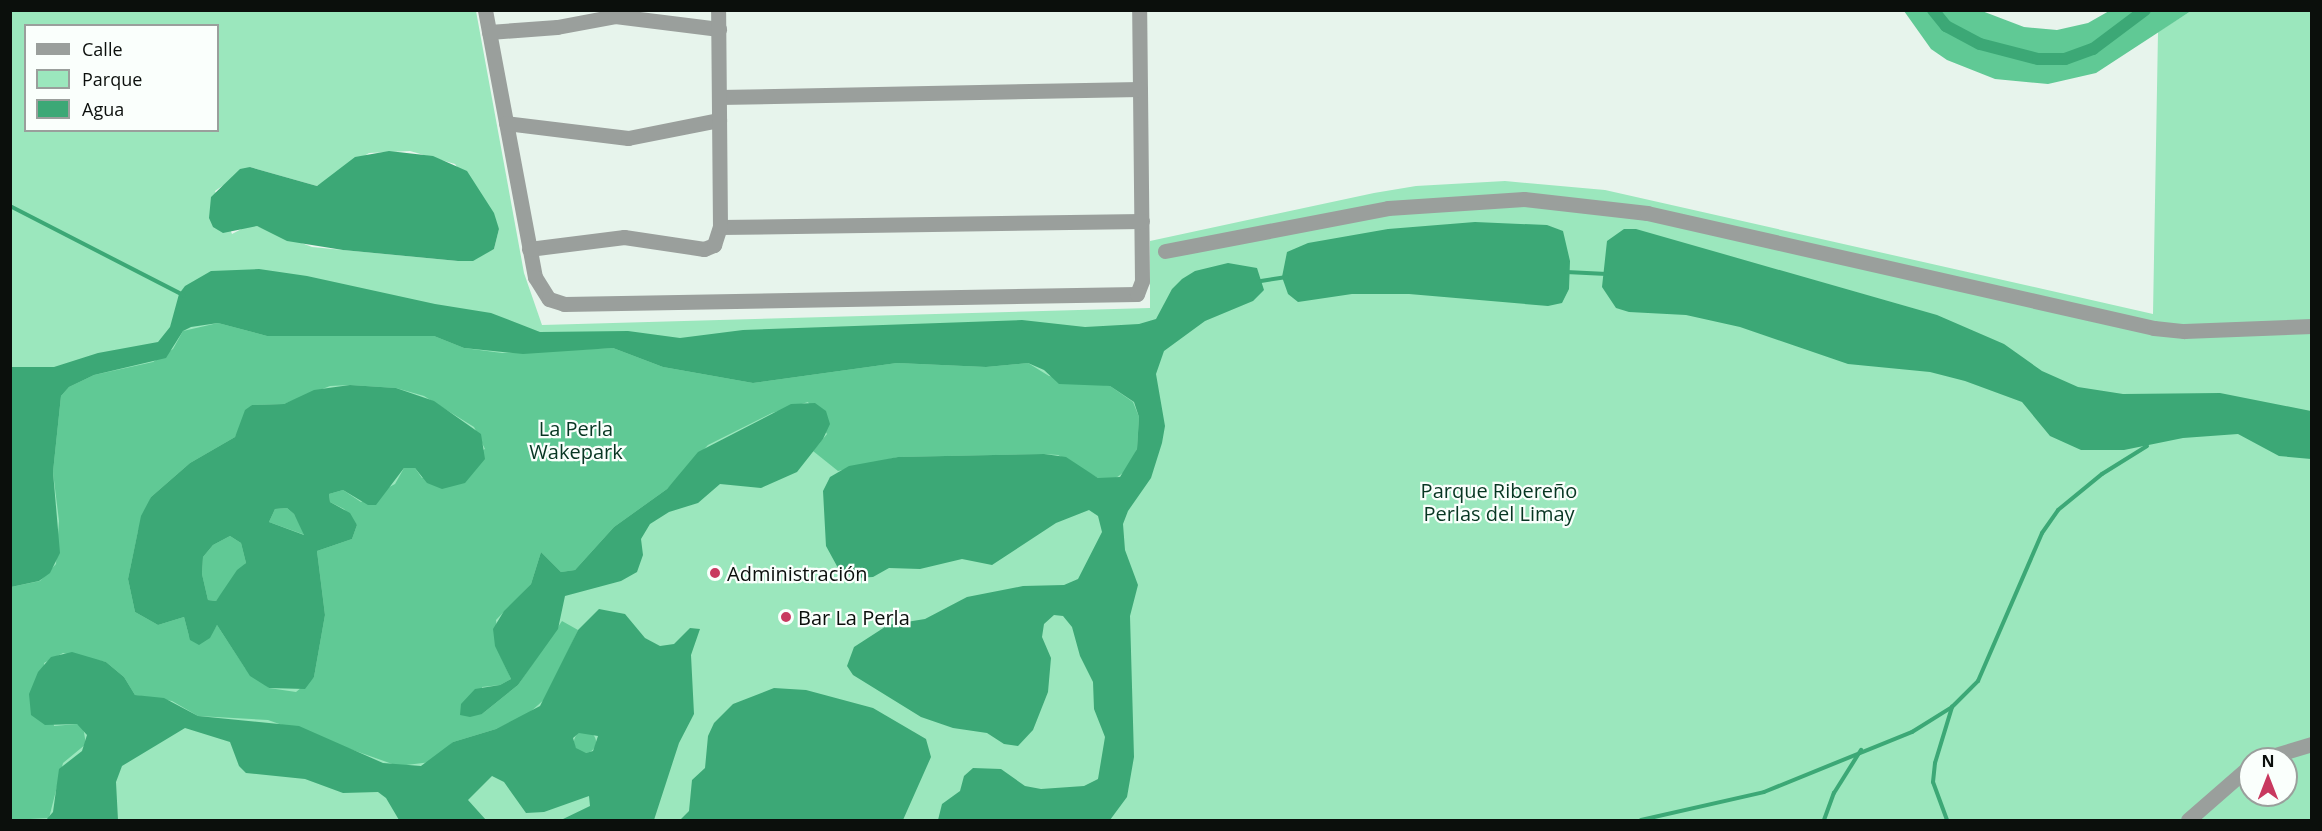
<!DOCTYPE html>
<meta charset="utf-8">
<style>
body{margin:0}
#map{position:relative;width:2322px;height:831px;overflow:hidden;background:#e7f4ec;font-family:"Open Sans",sans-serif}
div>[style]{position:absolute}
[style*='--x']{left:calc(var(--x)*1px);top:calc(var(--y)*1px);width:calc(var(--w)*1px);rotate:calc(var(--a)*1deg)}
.green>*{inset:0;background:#9be7bd}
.forest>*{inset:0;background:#60c995}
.round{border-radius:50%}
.water>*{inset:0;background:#3ca876}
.stream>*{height:4px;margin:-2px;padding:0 2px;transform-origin:2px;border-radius:2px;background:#3ca876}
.canal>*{height:12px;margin:-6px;padding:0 6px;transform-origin:6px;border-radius:6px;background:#3ca876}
.minor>*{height:15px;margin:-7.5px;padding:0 7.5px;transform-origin:7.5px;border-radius:7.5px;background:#9a9f9c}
.dots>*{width:16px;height:16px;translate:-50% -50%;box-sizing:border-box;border:3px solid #fafffc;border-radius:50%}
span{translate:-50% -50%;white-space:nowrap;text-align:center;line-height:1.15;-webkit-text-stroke:4.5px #fafffc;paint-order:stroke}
.park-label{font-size:20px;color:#073622}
.poi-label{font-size:20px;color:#0b0f0c}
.left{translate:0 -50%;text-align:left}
.frame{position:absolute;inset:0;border:12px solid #0b0f0c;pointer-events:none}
.legend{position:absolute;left:24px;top:24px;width:195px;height:108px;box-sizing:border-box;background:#fafffc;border:2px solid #9a9f9c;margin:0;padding:8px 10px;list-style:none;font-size:18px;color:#0b0f0c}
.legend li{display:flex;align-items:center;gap:12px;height:30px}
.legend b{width:30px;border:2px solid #9a9f9c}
.north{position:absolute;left:2238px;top:747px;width:60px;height:60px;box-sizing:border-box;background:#fafffc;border:2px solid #9a9f9c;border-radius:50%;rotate:0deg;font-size:16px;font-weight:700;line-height:24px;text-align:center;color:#0b0f0c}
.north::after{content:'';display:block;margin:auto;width:21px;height:27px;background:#c8395f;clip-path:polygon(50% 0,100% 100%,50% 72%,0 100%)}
</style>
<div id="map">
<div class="green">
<i style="clip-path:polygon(evenodd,10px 11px,476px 11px,524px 273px,542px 325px,1150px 308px,1150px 241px,1374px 193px,1416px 186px,1505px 181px,1605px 190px,2153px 314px,2158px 32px,2191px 11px,2311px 11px,2311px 820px,11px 820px,10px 11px,26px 26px,218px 26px,218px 130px,26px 130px,26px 26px,10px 11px,410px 151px,455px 164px,499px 229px,494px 249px,458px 261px,312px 247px,257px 226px,249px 225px,232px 234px,215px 191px,250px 167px,317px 186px,369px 153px,410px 151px,10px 11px,2250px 759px,2286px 759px,2286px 795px,2250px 795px,2250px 759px)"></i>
</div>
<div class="forest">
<i style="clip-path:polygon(1904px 11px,1982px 11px,2024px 27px,2057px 30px,2088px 23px,2109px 11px,2191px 11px,2096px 73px,2048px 84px,1995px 79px,1947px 60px,1931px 49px)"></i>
<i style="clip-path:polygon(evenodd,218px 323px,267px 336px,434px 336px,464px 348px,502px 353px,613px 348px,663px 367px,753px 383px,897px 363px,986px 367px,1028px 363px,1049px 376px,1110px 386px,1133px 402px,1139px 417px,1137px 449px,1127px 470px,1113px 480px,1098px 478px,1058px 455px,1044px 454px,898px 457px,838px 471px,813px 451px,827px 434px,808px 402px,772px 413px,708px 445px,667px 489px,614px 527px,575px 570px,561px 572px,541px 552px,531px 584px,496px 620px,499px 653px,511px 679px,500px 685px,482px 687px,482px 714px,518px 685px,562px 621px,578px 630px,546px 698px,529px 713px,496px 729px,453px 742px,431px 762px,398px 766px,268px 720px,198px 716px,172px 701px,135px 695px,124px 677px,106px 662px,63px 653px,44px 663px,54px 726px,77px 724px,83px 727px,86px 744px,63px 763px,49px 818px,11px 820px,11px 587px,40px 581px,56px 564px,59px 521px,53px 472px,61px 396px,69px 387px,94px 375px,153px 362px,173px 349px,183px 331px,218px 323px,350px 385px,396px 388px,424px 396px,474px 427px,485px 449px,422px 478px,415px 468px,404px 468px,395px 484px,361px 502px,343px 490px,329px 494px,330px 502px,344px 509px,357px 525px,352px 539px,317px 551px,325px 615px,314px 677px,296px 692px,269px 688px,245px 668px,217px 625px,213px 631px,189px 636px,184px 617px,158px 625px,135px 612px,128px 579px,138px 531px,151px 497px,190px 463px,235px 437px,252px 405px,284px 404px,330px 386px,350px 385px)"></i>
<i style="clip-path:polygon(287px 508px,294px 514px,305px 535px,269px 522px,275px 509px)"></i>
<i style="clip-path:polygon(230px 536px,241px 543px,246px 563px,216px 601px,208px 600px,202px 574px,203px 557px,213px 545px)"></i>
<i class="round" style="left:574px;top:731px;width:22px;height:22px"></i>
</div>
<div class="water">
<i style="clip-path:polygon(389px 151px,433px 156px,467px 171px,494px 213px,499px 229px,494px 249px,473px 261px,458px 261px,343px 250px,287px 241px,257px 226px,223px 233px,213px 227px,209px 218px,211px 197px,240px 169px,250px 167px,317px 186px,355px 157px)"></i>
<i style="clip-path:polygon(1475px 222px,1547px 225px,1563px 231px,1570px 261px,1569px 289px,1562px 303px,1548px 306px,1409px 294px,1352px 294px,1298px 302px,1288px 294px,1282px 277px,1287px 252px,1308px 243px,1388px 229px)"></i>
<i style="clip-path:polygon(1624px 229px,1636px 229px,1937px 315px,2004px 344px,2042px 371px,2078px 387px,2123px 394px,2220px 393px,2311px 411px,2311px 459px,2279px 456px,2238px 434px,2183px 438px,2124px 450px,2081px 450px,2050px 436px,2022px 402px,1965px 381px,1930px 372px,1848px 364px,1740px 327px,1686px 315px,1629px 312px,1616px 308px,1602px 287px,1607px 241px)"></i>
<i style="clip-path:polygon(1228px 263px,1257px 268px,1264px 290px,1253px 301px,1205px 321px,1164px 351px,1156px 374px,1165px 426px,1162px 443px,1151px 478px,1128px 511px,1123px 524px,1125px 550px,1138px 585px,1130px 616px,1134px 757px,1127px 797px,1110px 820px,938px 820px,942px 804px,960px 791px,964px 776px,973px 768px,1001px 769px,1025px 786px,1041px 789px,1084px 786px,1098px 779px,1105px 737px,1094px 709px,1093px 682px,1080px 656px,1072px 627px,1063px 616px,1054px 615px,1044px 624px,1042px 637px,1051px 658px,1048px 692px,1033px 730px,1018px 746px,1004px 744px,987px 733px,953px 728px,921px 717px,853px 675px,847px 666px,854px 647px,888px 625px,925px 619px,967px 597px,1023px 586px,1064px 585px,1078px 579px,1102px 532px,1098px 516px,1089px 510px,1056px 523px,992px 565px,962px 559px,920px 569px,889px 568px,873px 577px,855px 578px,838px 568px,826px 546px,823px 491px,830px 477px,849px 466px,898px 457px,1044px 454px,1066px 457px,1098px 478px,1120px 477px,1137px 449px,1139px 417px,1134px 402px,1110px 386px,1059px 384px,1044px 370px,1028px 363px,986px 367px,897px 363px,753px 383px,663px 367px,613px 348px,523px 354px,464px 348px,434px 336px,267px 336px,218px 323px,191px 327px,183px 331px,166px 358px,94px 375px,69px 387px,61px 396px,53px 472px,60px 553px,50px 573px,39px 581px,11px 587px,11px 367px,54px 367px,98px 353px,158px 342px,170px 327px,179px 294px,185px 286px,211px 271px,259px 269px,307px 276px,435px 304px,491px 313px,540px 332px,628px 331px,680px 338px,743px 330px,1022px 320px,1085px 327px,1139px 324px,1156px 319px,1172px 289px,1182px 279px,1195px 271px)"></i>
<i style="clip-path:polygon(evenodd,350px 385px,396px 388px,434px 401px,481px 434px,485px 459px,465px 483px,442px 489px,427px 483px,415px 468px,404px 468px,376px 505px,368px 505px,343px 490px,329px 494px,330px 502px,350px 513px,357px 525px,352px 539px,317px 551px,325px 615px,314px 677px,305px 689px,269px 688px,250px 676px,217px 625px,210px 638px,199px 645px,190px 640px,184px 617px,158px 625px,135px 612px,128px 579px,141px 516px,151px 497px,190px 463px,235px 437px,245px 410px,252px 405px,284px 404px,314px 390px,350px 385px,287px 508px,294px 514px,304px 535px,269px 522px,275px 509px,287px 508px,350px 385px,230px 536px,241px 543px,246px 563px,237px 570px,216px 601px,208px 600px,202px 574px,203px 557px,213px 545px,230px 536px)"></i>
<i style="clip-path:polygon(815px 403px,826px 411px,830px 424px,823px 439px,797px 472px,761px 488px,720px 484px,698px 503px,669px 512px,650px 524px,641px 539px,643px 555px,637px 572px,621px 581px,565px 596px,558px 629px,518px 685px,482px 714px,470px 717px,460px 715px,461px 704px,475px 689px,500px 685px,511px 679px,495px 646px,493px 629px,504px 611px,531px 584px,541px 552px,561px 572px,575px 570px,614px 527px,667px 489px,698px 452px,791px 404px)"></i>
<i style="clip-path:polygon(evenodd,599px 609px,625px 614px,645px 638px,660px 646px,674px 644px,690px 628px,700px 629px,691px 655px,694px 714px,679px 743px,654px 820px,561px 820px,590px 806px,589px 796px,544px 812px,526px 813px,504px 782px,492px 776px,468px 800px,486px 820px,399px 820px,386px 798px,378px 792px,343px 793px,305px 779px,246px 773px,239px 766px,230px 742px,185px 728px,122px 766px,116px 782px,118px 820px,46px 820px,53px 812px,59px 769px,82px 751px,87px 735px,77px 724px,45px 725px,31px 715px,29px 694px,38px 672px,51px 657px,72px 652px,106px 662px,124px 677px,135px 695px,164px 698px,198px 716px,299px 726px,383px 763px,421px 766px,453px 742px,496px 729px,540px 706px,578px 630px,599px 609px,579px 733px,598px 736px,593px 751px,586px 753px,576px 748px,573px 738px,579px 733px)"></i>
<i style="clip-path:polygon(774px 688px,806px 690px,873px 708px,926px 739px,931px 757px,903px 820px,680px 820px,689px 811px,692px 780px,705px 768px,708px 736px,714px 723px,733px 704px)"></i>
</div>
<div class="stream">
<i style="--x:10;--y:206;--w:195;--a:27.2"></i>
<i style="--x:1566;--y:272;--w:41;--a:2.8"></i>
<i style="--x:1261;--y:281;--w:26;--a:-9"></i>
<i style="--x:1641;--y:820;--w:126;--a:-12.8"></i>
<i style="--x:1764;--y:792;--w:160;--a:-22.1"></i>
<i style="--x:1912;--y:732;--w:47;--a:-32"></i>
<i style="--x:1952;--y:707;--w:37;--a:-45"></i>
<i style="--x:1978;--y:681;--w:161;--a:-66.6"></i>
<i style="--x:2042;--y:533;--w:28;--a:-55"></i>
<i style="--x:2058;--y:510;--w:57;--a:-39.3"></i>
<i style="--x:2102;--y:474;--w:53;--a:-31.9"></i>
<i style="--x:1824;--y:820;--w:29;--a:-70"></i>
<i style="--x:1834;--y:793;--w:51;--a:-57.9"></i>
<i style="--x:1947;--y:820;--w:40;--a:-110.2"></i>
<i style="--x:1933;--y:782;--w:19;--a:-84"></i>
<i style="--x:1935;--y:763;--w:59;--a:-73.1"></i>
</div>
<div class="canal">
<i style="--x:1933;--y:10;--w:21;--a:51"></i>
<i style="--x:1946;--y:26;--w:38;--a:28"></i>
<i style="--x:1980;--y:44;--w:60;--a:14.5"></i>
<i style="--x:2038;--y:59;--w:27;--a:0"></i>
<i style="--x:2065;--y:59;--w:30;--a:-20"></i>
<i style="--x:2093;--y:49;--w:65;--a:-36.9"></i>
</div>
<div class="minor">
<i style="--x:485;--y:10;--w:272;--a:79.4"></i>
<i style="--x:535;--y:277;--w:26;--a:58"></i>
<i style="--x:549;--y:299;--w:16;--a:18"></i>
<i style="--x:564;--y:304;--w:573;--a:-1"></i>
<i style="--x:1137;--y:294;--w:14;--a:-69"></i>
<i style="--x:1142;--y:281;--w:271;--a:-90.6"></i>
<i style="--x:489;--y:32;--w:68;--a:-4.2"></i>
<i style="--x:557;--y:27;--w:59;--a:-10.7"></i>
<i style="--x:615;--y:16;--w:105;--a:7.1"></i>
<i style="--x:719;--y:97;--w:421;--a:-1.1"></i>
<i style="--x:506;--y:123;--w:123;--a:7"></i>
<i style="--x:628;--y:138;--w:93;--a:-11.2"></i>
<i style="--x:720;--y:227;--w:422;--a:-0.8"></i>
<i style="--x:529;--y:249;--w:96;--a:-7.2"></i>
<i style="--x:624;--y:237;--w:81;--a:8.5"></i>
<i style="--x:704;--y:249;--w:11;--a:-22"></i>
<i style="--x:714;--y:245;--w:19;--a:-72"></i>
<i style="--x:720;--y:227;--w:217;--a:-90.5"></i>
<i style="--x:1165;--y:251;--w:227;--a:-10.9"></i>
<i style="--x:1388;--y:208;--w:136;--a:-3.8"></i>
<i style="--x:1524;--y:199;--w:124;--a:6.5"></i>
<i style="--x:1647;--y:213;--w:520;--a:12.78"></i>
<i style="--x:2154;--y:328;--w:30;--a:6"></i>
<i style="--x:2184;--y:331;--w:128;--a:-2.2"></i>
<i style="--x:2262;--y:759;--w:52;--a:-16.7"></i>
<i style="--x:2188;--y:820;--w:82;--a:-41.1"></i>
</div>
<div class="dots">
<i style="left:715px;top:573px;background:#c8395f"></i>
<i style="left:786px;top:617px;background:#c8395f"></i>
</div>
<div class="park-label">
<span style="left:576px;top:440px">La Perla<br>Wakepark</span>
<span style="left:1499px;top:502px">Parque Ribereño<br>Perlas del Limay</span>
</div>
<div class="poi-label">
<span class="left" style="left:727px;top:573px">Administración</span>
<span class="left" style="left:798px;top:617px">Bar La Perla</span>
</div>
<div class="frame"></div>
<ul class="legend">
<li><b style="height:8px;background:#9a9f9c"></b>Calle</li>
<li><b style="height:16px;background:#9be7bd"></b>Parque</li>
<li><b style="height:16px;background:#3ca876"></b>Agua</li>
</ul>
<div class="north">N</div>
</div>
